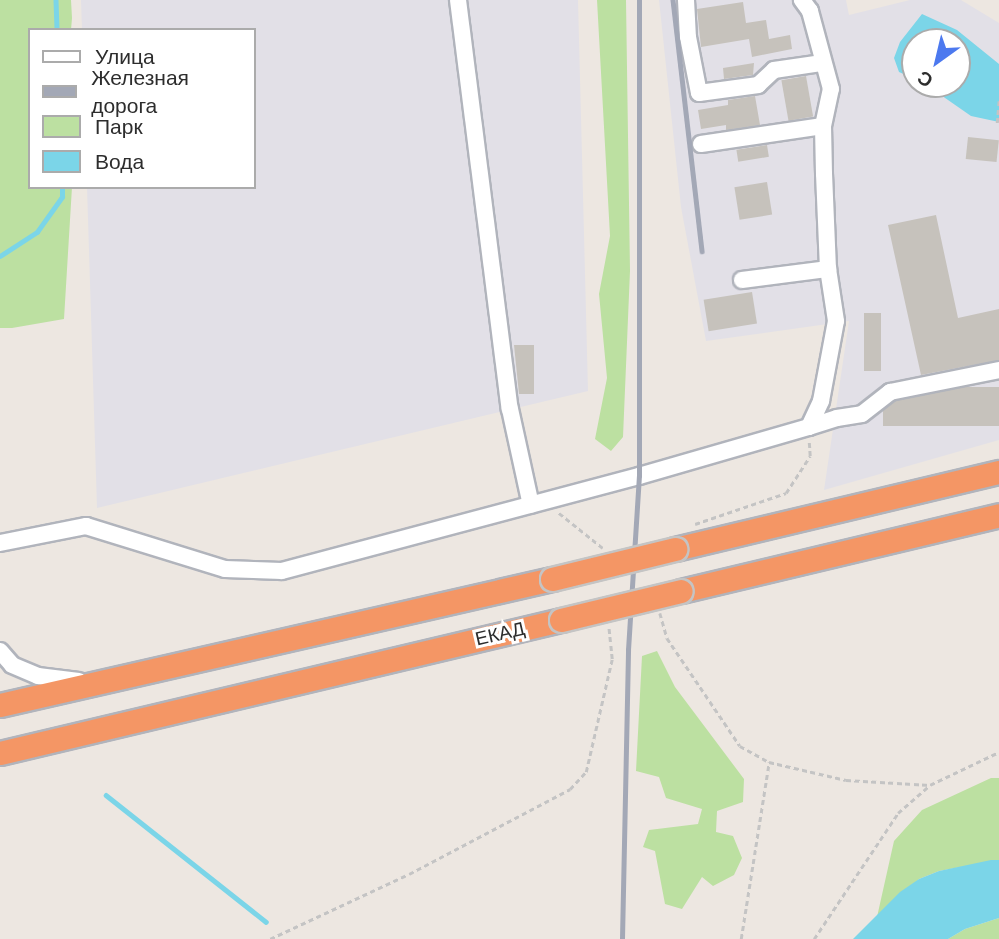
<!DOCTYPE html>
<meta charset="utf-8">
<style>
body{margin:0}
#map{position:relative;width:999px;height:939px;overflow:hidden;background:#ede7e1;font-family:"DM Sans",sans-serif}
div>[style]{position:absolute}
[style*='--x']{left:calc(var(--x)*1px);top:calc(var(--y)*1px);width:calc(var(--w)*1px);rotate:calc(var(--a)*1deg)}
.industrial>*{inset:0;background:#e2e0e7}
.green>*{inset:0;background:#bce0a1}
.water>*{inset:0;background:#7bd5e8}
.stream>*{height:4.5px;margin:-2.25px;padding:0 2.25px;transform-origin:2.25px;border-radius:2.25px;background:#7bd5e8}
.building>*{inset:0;background:#c6c2bc;transform-origin:0 0}
.path>*{height:2.5px;margin-top:-1.25px;transform-origin:0;background:repeating-linear-gradient(90deg,#c4c4c4 0 5px,transparent 0 8.5px)}
.roads{filter:drop-shadow(2px 0 #b1b4bc) drop-shadow(-2px 0 #b1b4bc) drop-shadow(0 2px #b1b4bc) drop-shadow(0 -2px #b1b4bc)}
.minor>*{height:16px;margin:-8px;padding:0 8px;transform-origin:8px;border-radius:8px;background:#fff}
.highway>*{height:23px;margin:-11.5px;padding:0 11.5px;transform-origin:11.5px;border-radius:11.5px;background:#f49665}
.rail>*{height:4.5px;margin:-2.25px;padding:0 2.25px;transform-origin:2.25px;border-radius:2.25px;background:#a3a8b6}
.bridges{filter:drop-shadow(2px 0 #c4c4c4) drop-shadow(-2px 0 #c4c4c4) drop-shadow(0 2px #c4c4c4) drop-shadow(0 -2px #c4c4c4)}
.highway-bridge>*{height:23px;margin:-11.5px;padding:0 11.5px;transform-origin:11.5px;border-radius:11.5px;background:#f49665}
span{translate:-50% -50%;white-space:nowrap;text-align:center;line-height:1.15;-webkit-text-stroke:6px #fff;paint-order:stroke}
.street-label{font-size:19px;color:#2d2d2d}
.legend{position:absolute;left:28px;top:28px;width:228px;height:161px;box-sizing:border-box;background:#fff;border:2px solid #ababab;margin:0;padding:9px 12px;list-style:none;font-size:21px;color:#2d2d2d}
.legend li{display:flex;align-items:center;gap:14px;height:35px}
.legend b{width:35px;border:2px solid #ababab}
.north{position:absolute;left:901px;top:28px;width:70px;height:70px;box-sizing:border-box;background:#fff;border:2px solid #ababab;border-radius:50%;rotate:214deg;font-size:19px;font-weight:700;line-height:28px;text-align:center;color:#2d2d2d}
.north::after{content:'';display:block;margin:auto;width:24px;height:32px;background:#4c79ef;clip-path:polygon(50% 0,100% 100%,50% 72%,0 100%)}
</style>
<div id="map">
<div class="industrial">
<i style="clip-path:polygon(81px 0,578px 0,588px 391px,97px 508px,87px 187px,254px 187px,254px 30px,82px 30px)"></i>
<i style="clip-path:polygon(evenodd,659px 0,846px 0,849px 15px,910px 0,961px 0,999px 23px,999px 440px,824px 490px,849px 321px,706px 341px,681px 207px,659px 0,915px 42px,957px 42px,957px 84px,915px 84px,915px 42px)"></i>
</div>
<div class="green">
<i style="clip-path:polygon(0 0,71px 0,72px 18px,71px 30px,30px 30px,30px 187px,72px 187px,64px 319px,12px 328px,0 328px)"></i>
<i style="clip-path:polygon(597px 0,626px 0,630px 271px,623px 437px,611px 451px,595px 439px,607px 378px,599px 294px,610px 236px)"></i>
<i style="clip-path:polygon(657px 651px,675px 687px,744px 779px,743px 802px,717px 811px,716px 832px,733px 836px,742px 858px,734px 875px,713px 886px,702px 877px,682px 909px,665px 904px,655px 851px,643px 847px,649px 830px,698px 824px,702px 809px,666px 798px,659px 777px,636px 771px,642px 656px)"></i>
<i style="clip-path:polygon(991px 778px,999px 778px,999px 860px,939px 871px,919px 879px,877px 917px,894px 841px,922px 810px)"></i>
<i style="clip-path:polygon(999px 918px,999px 939px,948px 939px,965px 929px)"></i>
</div>
<div class="water">
<i style="clip-path:polygon(922px 14px,957px 30px,999px 64px,999px 122px,971px 116px,925px 84px,957px 84px,957px 42px,915px 42px,915px 79px,899px 72px,894px 58px,900px 42px)"></i>
<i style="clip-path:polygon(991px 860px,999px 860px,999px 918px,965px 929px,948px 939px,853px 939px,900px 892px,919px 879px,939px 871px)"></i>
</div>
<div class="stream">
<i style="--x:56;--y:0;--w:30;--a:88"></i>
<i style="--x:0;--y:256;--w:44;--a:-33"></i>
<i style="--x:37;--y:232;--w:43;--a:-54.5"></i>
<i style="--x:62;--y:197;--w:10;--a:-90"></i>
<i style="--x:106;--y:795;--w:204;--a:38.4"></i>
</div>
<div class="building">
<i style="clip-path:polygon(743px 2px,746px 23px,766px 20px,769px 39px,790px 35px,792px 49px,752px 57px,749px 39px,701px 47px,697px 9px)"></i>
<i style="clip-path:polygon(754px 63px,753px 75px,724px 79px,723px 68px)"></i>
<i style="left:806px;top:76px;width:41px;height:25px;rotate:80deg"></i>
<i style="clip-path:polygon(755px 96px,760px 125px,726px 130px,726px 125px,701px 129px,698px 110px,728px 105px,728px 100px)"></i>
<i style="left:968px;top:137px;width:31px;height:22px;rotate:6deg"></i>
<i style="left:767px;top:145px;width:12px;height:31px;rotate:81deg"></i>
<i style="left:767px;top:182px;width:33px;height:33px;rotate:81deg"></i>
<i style="clip-path:polygon(936px 215px,958px 318px,999px 309px,999px 360px,921px 375px,888px 225px)"></i>
<i style="left:752px;top:292px;width:32px;height:49px;rotate:81deg"></i>
<i style="left:864px;top:313px;width:17px;height:58px"></i>
<i style="clip-path:polygon(514px 345px,534px 345px,534px 394px,519px 394px)"></i>
<i style="left:999px;top:387px;width:39px;height:116px;rotate:90deg"></i>
</div>
<div class="path">
<i style="--x:997;--y:123;--w:22;--a:-85"></i>
<i style="--x:559;--y:513;--w:56;--a:38.5"></i>
<i style="--x:695;--y:524;--w:96;--a:-18.8"></i>
<i style="--x:786;--y:493;--w:44;--a:-57"></i>
<i style="--x:810;--y:456;--w:14;--a:-94"></i>
<i style="--x:660;--y:613;--w:26;--a:74"></i>
<i style="--x:667;--y:638;--w:130;--a:55.9"></i>
<i style="--x:740;--y:746;--w:33;--a:29"></i>
<i style="--x:270;--y:939;--w:153;--a:-25.1"></i>
<i style="--x:409;--y:874;--w:182;--a:-27.8"></i>
<i style="--x:570;--y:789;--w:23;--a:-47"></i>
<i style="--x:586;--y:772;--w:116;--a:-77"></i>
<i style="--x:612;--y:659;--w:31;--a:-96"></i>
<i style="--x:741;--y:939;--w:179;--a:-81"></i>
<i style="--x:769;--y:762;--w:79;--a:13.2"></i>
<i style="--x:846;--y:780;--w:84;--a:3.4"></i>
<i style="--x:930;--y:785;--w:76;--a:-25.6"></i>
<i style="--x:814;--y:939;--w:151;--a:-56.3"></i>
<i style="--x:898;--y:813;--w:41;--a:-41.1"></i>
</div>
<div class="roads">
<div class="minor">
<i style="--x:458;--y:0;--w:412;--a:82.8"></i>
<i style="--x:510;--y:409;--w:98;--a:77.7"></i>
<i style="--x:686;--y:0;--w:37;--a:87"></i>
<i style="--x:688;--y:37;--w:57;--a:78.9"></i>
<i style="--x:699;--y:93;--w:60;--a:-7.7"></i>
<i style="--x:758;--y:85;--w:22;--a:-43"></i>
<i style="--x:774;--y:70;--w:49;--a:-8.3"></i>
<i style="--x:701;--y:144;--w:123;--a:-8.4"></i>
<i style="--x:742;--y:280;--w:87;--a:-7.3"></i>
<i style="--x:809;--y:427;--w:29;--a:-18"></i>
<i style="--x:837;--y:418;--w:25;--a:-9"></i>
<i style="--x:862;--y:414;--w:36;--a:-38"></i>
<i style="--x:890;--y:392;--w:111;--a:-11.4"></i>
<i style="--x:0;--y:543;--w:88;--a:-11.2"></i>
<i style="--x:86;--y:526;--w:145;--a:17.2"></i>
<i style="--x:225;--y:569;--w:57;--a:2"></i>
<i style="--x:282;--y:571;--w:369;--a:-14.9"></i>
<i style="--x:639;--y:476;--w:177;--a:-16.1"></i>
<i style="--x:809;--y:427;--w:29;--a:-65"></i>
<i style="--x:821;--y:401;--w:81;--a:-79.4"></i>
<i style="--x:836;--y:321;--w:53;--a:-98.7"></i>
<i style="--x:828;--y:269;--w:95;--a:-92.4"></i>
<i style="--x:824;--y:174;--w:48;--a:-91.2"></i>
<i style="--x:823;--y:126;--w:38;--a:-78"></i>
<i style="--x:831;--y:89;--w:81;--a:-105.1"></i>
<i style="--x:810;--y:11;--w:14;--a:-126"></i>
<i style="--x:0;--y:651;--w:18;--a:49"></i>
<i style="--x:12;--y:665;--w:28;--a:23"></i>
<i style="--x:38;--y:676;--w:41;--a:7"></i>
</div>
<div class="highway">
<i style="--x:675;--y:549;--w:333;--a:-13.4"></i>
<i style="--x:681;--y:591;--w:327;--a:-13.4"></i>
<i style="--x:0;--y:705;--w:566;--a:-12.86"></i>
<i style="--x:0;--y:753;--w:577;--a:-13.34"></i>
</div>
</div>
<div class="rail">
<i style="--x:673;--y:0;--w:253;--a:83.4"></i>
<i style="--x:622;--y:939;--w:289;--a:-88.8"></i>
<i style="--x:628;--y:650;--w:174;--a:-86.4"></i>
<i style="--x:639;--y:476;--w:476;--a:-90"></i>
</div>
<div class="bridges">
<div class="highway-bridge">
<i style="--x:552;--y:579;--w:127;--a:-13.7"></i>
<i style="--x:561;--y:620;--w:123;--a:-13.6"></i>
</div>
</div>
<div class="street-label">
<span style="left:500px;top:634px;rotate:-13deg">ЕКАД</span>
</div>
<ul class="legend">
<li><b style="height:9px;background:#fff"></b>Улица</li>
<li><b style="height:9px;background:#a3a8b6"></b>Железная дорога</li>
<li><b style="height:19px;background:#bce0a1"></b>Парк</li>
<li><b style="height:19px;background:#7bd5e8"></b>Вода</li>
</ul>
<div class="north">С</div>
</div>
